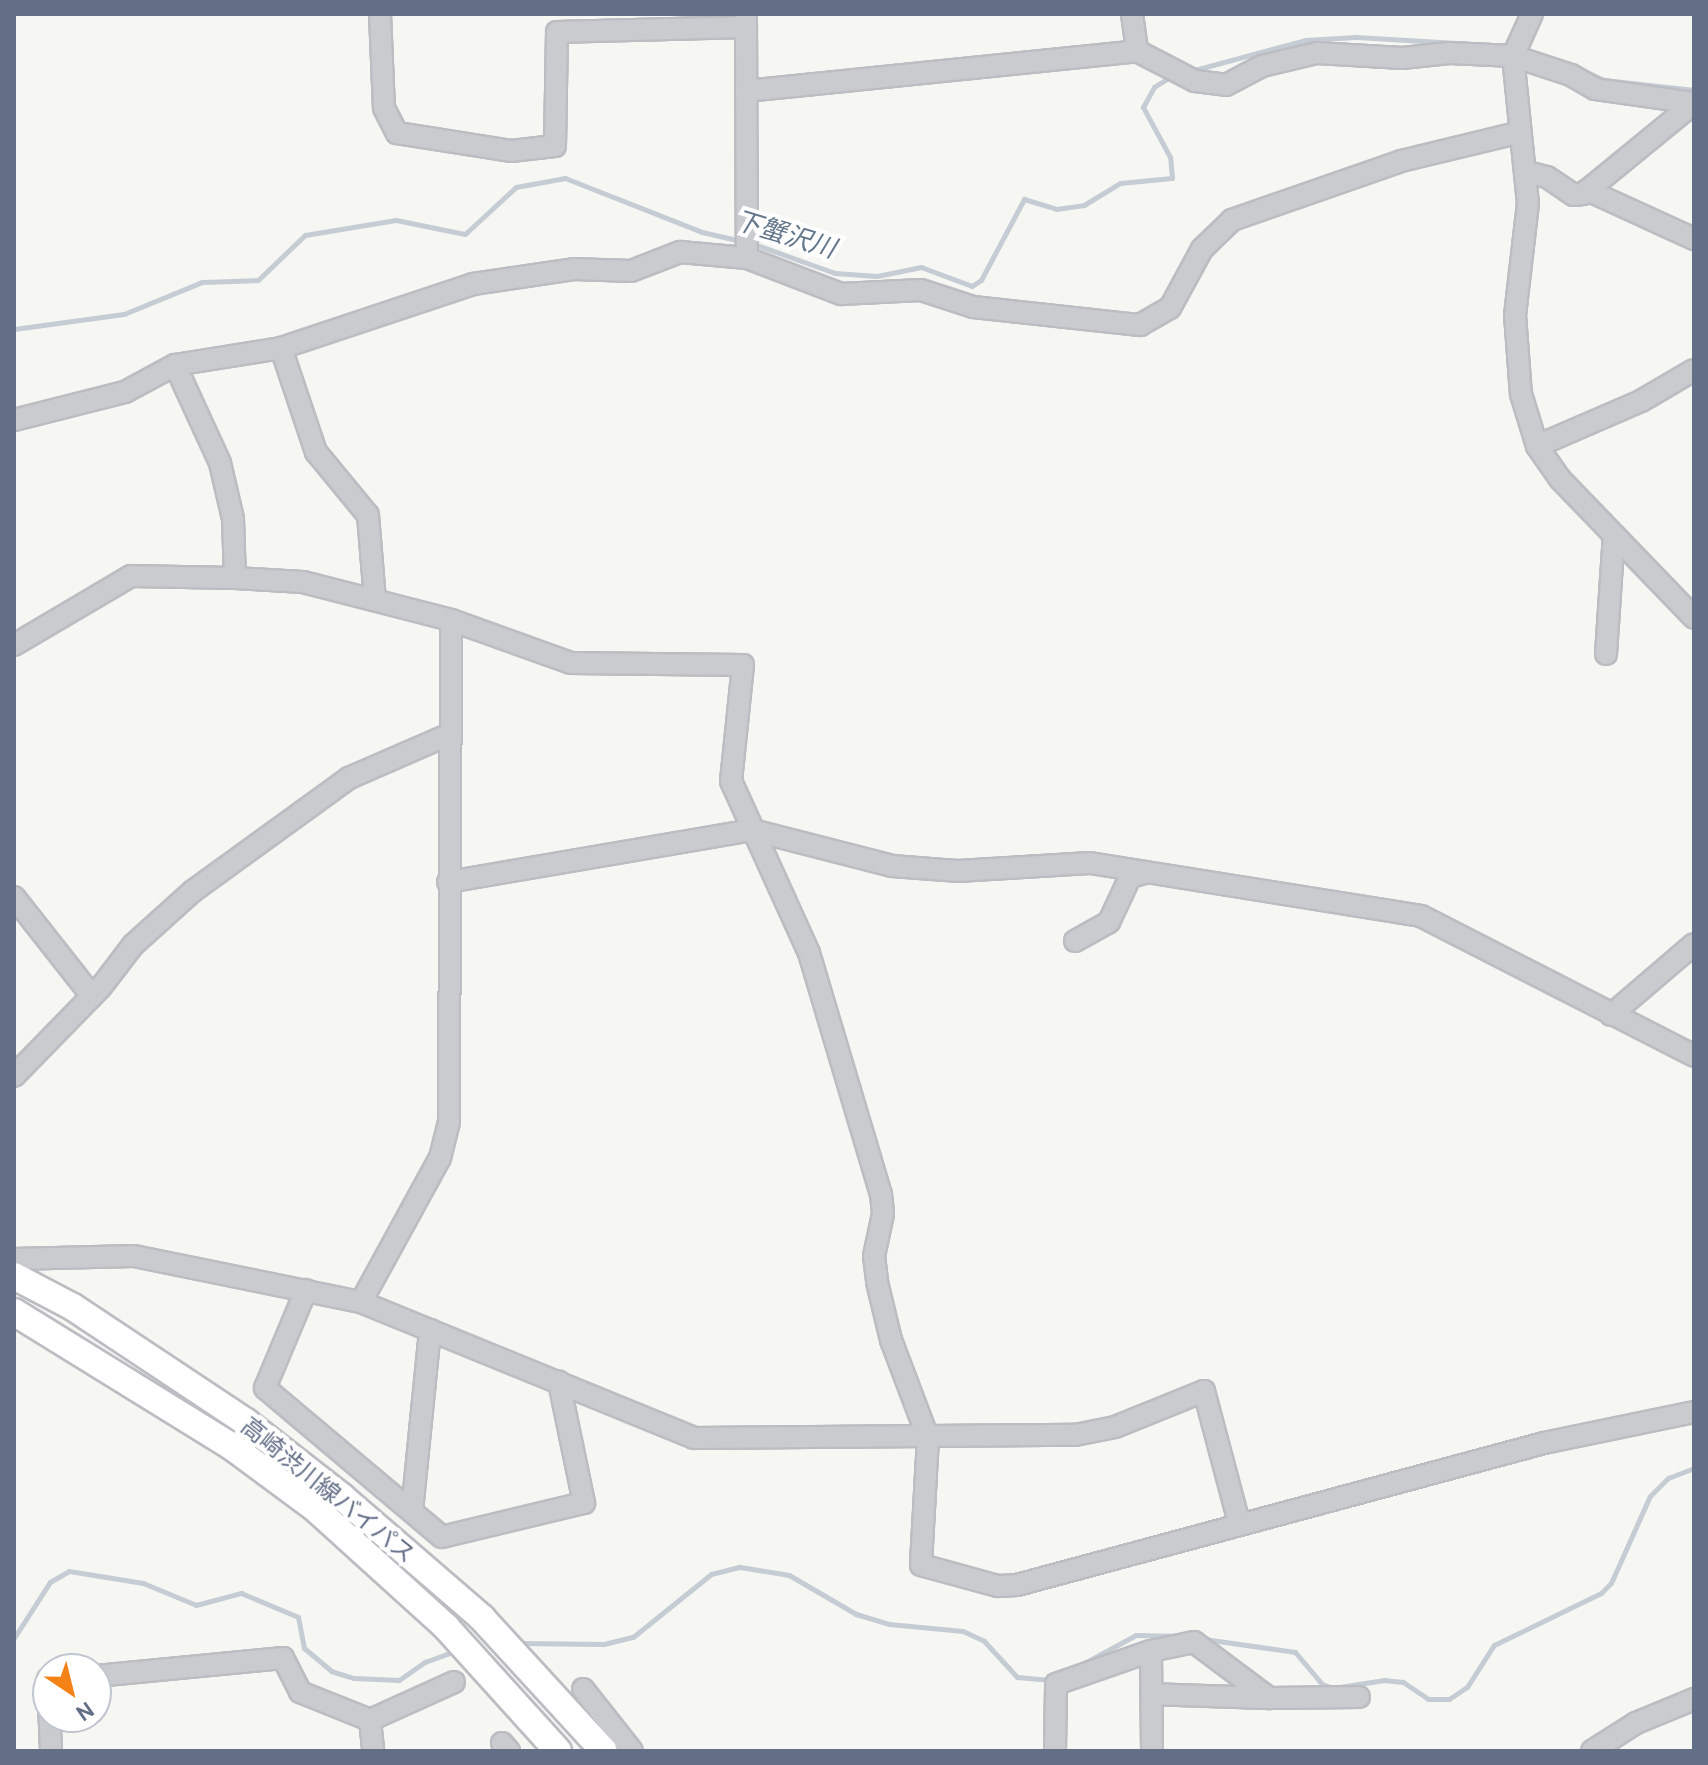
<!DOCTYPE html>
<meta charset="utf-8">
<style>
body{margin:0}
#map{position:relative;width:1708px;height:1765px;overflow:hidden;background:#f6f7f3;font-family:Cabin,"Noto Sans JP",sans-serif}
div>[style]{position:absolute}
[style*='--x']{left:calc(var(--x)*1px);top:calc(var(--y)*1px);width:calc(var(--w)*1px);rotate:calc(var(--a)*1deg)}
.stream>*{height:5px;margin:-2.5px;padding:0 2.5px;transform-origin:2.5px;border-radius:2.5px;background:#c6ccd4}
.roads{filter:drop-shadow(2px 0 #bbbdc2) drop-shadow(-2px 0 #bbbdc2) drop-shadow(0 2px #bbbdc2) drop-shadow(0 -2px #bbbdc2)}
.minor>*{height:20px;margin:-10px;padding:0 10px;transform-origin:10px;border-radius:10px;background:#c9cbcf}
.major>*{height:26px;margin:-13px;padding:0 13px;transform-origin:13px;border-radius:13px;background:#fff}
span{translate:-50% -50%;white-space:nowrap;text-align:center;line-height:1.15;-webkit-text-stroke:8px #fff;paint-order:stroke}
.street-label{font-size:24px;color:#636e87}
.water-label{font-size:26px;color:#63768b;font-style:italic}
.frame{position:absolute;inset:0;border:16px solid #636e87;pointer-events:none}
.north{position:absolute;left:32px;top:1653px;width:80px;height:80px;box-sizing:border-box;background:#fff;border:2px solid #c1c5cf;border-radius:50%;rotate:145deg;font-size:22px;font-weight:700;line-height:32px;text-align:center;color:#636e87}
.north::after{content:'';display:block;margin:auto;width:28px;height:36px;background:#f48216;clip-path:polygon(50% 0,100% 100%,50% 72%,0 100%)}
</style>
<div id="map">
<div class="stream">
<i style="--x:1529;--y:51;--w:42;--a:18"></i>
<i style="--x:1578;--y:68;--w:29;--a:25"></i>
<i style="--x:1604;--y:80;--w:91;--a:6.3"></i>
<i style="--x:1191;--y:71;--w:118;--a:-15.2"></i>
<i style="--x:1305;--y:40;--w:51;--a:-3.4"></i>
<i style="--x:1356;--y:37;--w:152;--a:3.4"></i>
<i style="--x:751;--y:243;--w:89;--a:19.7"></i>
<i style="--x:835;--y:273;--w:42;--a:4.1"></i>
<i style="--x:877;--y:276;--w:45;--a:-11.6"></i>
<i style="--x:921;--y:267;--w:54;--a:20.4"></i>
<i style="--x:972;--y:286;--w:11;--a:-34"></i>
<i style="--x:981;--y:280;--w:92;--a:-62"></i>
<i style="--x:1024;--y:199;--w:34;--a:17"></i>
<i style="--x:1056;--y:209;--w:28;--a:-8"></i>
<i style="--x:1084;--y:205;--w:42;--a:-31.4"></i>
<i style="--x:1120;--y:183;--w:52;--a:-5.5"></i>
<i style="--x:1172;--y:178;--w:21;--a:-95"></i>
<i style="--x:1170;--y:157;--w:57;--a:-118.4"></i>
<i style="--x:1143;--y:107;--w:23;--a:-61"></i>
<i style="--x:1154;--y:87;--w:19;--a:-32"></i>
<i style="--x:14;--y:329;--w:111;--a:-7.8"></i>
<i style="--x:124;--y:314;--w:84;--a:-22.3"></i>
<i style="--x:202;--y:282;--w:56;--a:-2"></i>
<i style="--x:258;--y:280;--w:65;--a:-43.8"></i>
<i style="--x:305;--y:235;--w:92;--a:-9.4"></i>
<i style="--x:396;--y:220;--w:70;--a:11.5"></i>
<i style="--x:465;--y:234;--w:69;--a:-42.7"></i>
<i style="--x:516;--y:187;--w:50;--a:-10.4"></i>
<i style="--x:565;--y:178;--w:147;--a:21.5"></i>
<i style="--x:702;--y:232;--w:40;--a:13"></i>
<i style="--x:14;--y:1638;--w:67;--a:-57.3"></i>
<i style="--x:50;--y:1582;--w:22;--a:-30"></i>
<i style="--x:69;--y:1571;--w:75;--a:9.2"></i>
<i style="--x:143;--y:1583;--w:57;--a:22.5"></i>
<i style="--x:196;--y:1605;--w:47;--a:-14.9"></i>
<i style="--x:241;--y:1593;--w:62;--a:22.8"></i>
<i style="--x:298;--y:1617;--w:32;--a:79"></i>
<i style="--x:304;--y:1648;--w:35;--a:40"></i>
<i style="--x:331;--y:1671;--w:24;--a:17"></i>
<i style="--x:354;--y:1678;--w:45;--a:2.5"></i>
<i style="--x:399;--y:1680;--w:32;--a:-35"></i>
<i style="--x:425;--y:1662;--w:33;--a:-20"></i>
<i style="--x:1204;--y:1639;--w:92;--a:8.1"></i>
<i style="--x:1295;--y:1652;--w:42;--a:49.8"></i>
<i style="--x:1322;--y:1684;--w:12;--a:20"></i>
<i style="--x:1333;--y:1688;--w:52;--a:-8.9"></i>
<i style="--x:1384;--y:1680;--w:19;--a:6"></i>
<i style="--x:1403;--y:1682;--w:30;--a:34"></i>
<i style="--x:1428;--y:1699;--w:21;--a:0"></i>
<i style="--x:1449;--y:1699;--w:22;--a:-34"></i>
<i style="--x:1467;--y:1687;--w:50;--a:-57.3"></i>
<i style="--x:1494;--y:1645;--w:119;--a:-25.9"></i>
<i style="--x:1601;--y:1593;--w:14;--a:-45"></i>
<i style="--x:1611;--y:1583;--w:95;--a:-65.9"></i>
<i style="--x:1650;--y:1496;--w:25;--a:-45"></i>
<i style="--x:1668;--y:1478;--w:28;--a:-21"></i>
<i style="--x:517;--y:1643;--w:87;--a:0.7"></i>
<i style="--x:604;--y:1644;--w:30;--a:-14"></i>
<i style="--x:633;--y:1637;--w:100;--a:-38.9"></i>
<i style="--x:711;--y:1574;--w:30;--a:-14"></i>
<i style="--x:740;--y:1567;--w:50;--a:9.3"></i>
<i style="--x:789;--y:1575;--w:78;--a:30.2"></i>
<i style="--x:856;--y:1614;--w:34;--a:17"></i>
<i style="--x:889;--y:1624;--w:74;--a:5.4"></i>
<i style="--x:963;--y:1631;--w:23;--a:25"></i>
<i style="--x:984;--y:1641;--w:49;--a:47.5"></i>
<i style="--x:1017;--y:1677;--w:34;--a:5"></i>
<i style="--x:1077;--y:1667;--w:67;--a:-28.5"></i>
<i style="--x:1136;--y:1635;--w:46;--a:1.2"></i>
</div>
<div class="roads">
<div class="minor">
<i style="--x:380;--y:14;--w:94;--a:87.6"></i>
<i style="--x:384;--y:108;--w:28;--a:63"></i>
<i style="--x:397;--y:133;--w:115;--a:9"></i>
<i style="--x:511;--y:151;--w:44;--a:-6.5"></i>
<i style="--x:555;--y:146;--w:114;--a:-89"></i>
<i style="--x:557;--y:32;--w:189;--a:-1.5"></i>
<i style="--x:746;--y:14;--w:244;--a:89.8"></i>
<i style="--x:747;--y:258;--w:101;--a:21"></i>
<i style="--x:841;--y:294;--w:80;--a:-2.9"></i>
<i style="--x:921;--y:290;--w:55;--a:18.1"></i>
<i style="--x:973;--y:307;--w:168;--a:6.2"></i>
<i style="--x:1140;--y:325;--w:34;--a:-30"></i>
<i style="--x:1170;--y:308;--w:67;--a:-61.5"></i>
<i style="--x:1202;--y:249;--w:42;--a:-44"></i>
<i style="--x:1232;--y:220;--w:179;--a:-19.2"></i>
<i style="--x:1401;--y:161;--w:119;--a:-13.6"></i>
<i style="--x:1132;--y:14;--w:37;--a:82"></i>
<i style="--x:1532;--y:14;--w:46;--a:114.3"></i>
<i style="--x:1513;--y:56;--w:148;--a:84.2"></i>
<i style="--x:1528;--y:203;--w:113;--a:96.6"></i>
<i style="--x:1515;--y:315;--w:79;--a:85.7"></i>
<i style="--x:1521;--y:394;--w:54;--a:72.9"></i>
<i style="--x:1537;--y:446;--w:40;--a:55.1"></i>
<i style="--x:1560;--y:479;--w:193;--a:46"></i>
<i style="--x:746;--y:91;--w:393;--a:-5.8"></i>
<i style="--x:1137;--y:51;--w:65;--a:27.3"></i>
<i style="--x:1195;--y:81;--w:31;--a:7"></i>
<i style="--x:1226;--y:85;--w:41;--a:-27.8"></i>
<i style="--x:1262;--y:66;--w:57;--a:-13.3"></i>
<i style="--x:1317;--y:53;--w:85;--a:3.4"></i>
<i style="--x:1402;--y:58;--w:48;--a:-5.9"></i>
<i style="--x:1450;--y:53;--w:63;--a:2.7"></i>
<i style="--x:1513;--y:56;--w:61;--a:18.1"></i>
<i style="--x:1571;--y:75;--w:28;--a:30"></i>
<i style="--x:1595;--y:89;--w:100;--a:8"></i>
<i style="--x:1527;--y:172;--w:21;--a:14"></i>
<i style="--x:1547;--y:177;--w:32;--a:34"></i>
<i style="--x:1574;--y:195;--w:9;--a:-6"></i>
<i style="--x:1583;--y:194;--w:144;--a:-39.3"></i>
<i style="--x:1587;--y:190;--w:118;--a:24.6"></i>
<i style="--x:281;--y:348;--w:110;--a:71.4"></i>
<i style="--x:316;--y:452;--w:82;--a:50.5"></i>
<i style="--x:368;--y:515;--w:85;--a:85.3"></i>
<i style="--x:175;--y:365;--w:108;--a:65.3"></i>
<i style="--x:220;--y:463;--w:57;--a:76.9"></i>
<i style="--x:233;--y:519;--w:59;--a:88.1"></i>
<i style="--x:14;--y:420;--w:114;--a:-14.2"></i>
<i style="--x:125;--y:392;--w:57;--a:-28.4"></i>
<i style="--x:175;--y:365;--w:107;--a:-9.1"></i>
<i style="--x:281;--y:348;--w:202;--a:-18.4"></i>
<i style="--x:473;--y:284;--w:102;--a:-8.4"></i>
<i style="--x:574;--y:269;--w:57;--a:2"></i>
<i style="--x:631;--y:271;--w:53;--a:-21.2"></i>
<i style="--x:680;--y:252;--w:67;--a:5.1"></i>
<i style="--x:1537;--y:446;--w:113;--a:-23.4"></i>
<i style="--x:1641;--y:401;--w:61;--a:-30.3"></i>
<i style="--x:14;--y:645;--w:136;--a:-30.5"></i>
<i style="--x:131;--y:576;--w:104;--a:1.1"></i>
<i style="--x:235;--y:578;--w:68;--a:3.4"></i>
<i style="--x:303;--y:582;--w:153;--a:14.4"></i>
<i style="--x:451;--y:620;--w:127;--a:19.7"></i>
<i style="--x:571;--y:663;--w:172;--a:0.7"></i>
<i style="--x:743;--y:665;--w:117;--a:95.9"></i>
<i style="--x:731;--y:781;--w:189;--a:65.6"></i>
<i style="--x:809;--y:953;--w:252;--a:73.4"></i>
<i style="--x:881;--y:1194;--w:20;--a:84"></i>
<i style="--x:883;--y:1214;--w:43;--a:102.1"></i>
<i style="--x:874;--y:1256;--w:26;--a:83"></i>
<i style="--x:877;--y:1282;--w:60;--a:76.4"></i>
<i style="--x:891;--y:1340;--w:105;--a:69.3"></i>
<i style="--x:928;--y:1438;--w:127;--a:93.2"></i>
<i style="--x:921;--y:1565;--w:80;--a:15.3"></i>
<i style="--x:998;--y:1586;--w:19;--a:-3"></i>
<i style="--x:1017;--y:1585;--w:546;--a:-15.08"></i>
<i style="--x:1544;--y:1443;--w:153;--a:-11.7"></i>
<i style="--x:1606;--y:654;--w:119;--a:-86.2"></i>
<i style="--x:448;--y:882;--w:308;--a:-9.7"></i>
<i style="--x:752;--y:830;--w:145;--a:14.4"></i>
<i style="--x:892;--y:866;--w:66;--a:4.3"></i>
<i style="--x:958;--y:871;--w:132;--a:-3.5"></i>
<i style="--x:1090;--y:863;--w:335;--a:9.1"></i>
<i style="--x:1421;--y:916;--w:307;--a:27.1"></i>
<i style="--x:14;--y:897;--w:126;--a:51.8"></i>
<i style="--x:1075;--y:941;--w:39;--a:-29"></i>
<i style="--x:1109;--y:922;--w:50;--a:-65"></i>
<i style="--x:1130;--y:877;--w:16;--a:-15"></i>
<i style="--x:1611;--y:1015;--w:109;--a:-40.5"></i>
<i style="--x:14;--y:1076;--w:124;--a:-45.7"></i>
<i style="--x:101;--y:987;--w:53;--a:-52.7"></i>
<i style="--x:133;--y:945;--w:81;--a:-42"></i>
<i style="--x:193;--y:891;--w:193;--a:-35.9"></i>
<i style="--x:349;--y:778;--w:110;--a:-23.5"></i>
<i style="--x:14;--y:1259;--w:120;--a:-1.4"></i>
<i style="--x:134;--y:1256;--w:232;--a:11.5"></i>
<i style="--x:361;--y:1302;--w:360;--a:22.2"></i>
<i style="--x:694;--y:1438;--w:381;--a:-0.5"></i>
<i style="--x:1075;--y:1435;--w:41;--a:-11.3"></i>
<i style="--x:1115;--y:1427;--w:96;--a:-22"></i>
<i style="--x:1204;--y:1391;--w:137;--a:75.1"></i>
<i style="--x:306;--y:1290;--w:106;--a:112.7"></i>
<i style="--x:265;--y:1388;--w:231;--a:40.1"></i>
<i style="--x:442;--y:1537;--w:146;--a:-13.5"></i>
<i style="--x:584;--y:1503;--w:124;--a:-101.7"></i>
<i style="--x:361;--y:1302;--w:164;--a:-61.3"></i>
<i style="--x:440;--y:1158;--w:37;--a:-76"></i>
<i style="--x:449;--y:1122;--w:502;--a:-89.77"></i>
<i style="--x:412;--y:1511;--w:182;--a:-84.3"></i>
<i style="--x:96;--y:1676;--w:188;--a:-5.5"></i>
<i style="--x:283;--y:1658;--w:38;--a:63"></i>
<i style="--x:300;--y:1692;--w:75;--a:21.8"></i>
<i style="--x:370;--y:1720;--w:92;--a:-24.3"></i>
<i style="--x:48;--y:1679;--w:72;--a:87.6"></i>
<i style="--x:583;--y:1689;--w:79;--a:51.7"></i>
<i style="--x:1152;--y:1694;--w:117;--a:2"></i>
<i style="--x:370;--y:1720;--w:31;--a:84"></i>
<i style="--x:502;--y:1743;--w:11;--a:49"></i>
<i style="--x:1055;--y:1751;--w:67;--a:-89.1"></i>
<i style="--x:1056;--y:1684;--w:101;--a:-19.2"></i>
<i style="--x:1152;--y:1751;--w:100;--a:-90.6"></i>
<i style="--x:1151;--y:1651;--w:44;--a:-11.8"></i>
<i style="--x:1194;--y:1642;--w:94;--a:36.7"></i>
<i style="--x:1269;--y:1698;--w:90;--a:-0.6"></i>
<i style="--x:1592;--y:1751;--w:52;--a:-32.5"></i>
<i style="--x:1636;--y:1723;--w:63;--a:-22.5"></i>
</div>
<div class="major">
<i style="--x:14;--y:1276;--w:67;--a:27.7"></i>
<i style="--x:73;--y:1307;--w:208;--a:33.6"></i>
<i style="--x:246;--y:1422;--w:122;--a:38"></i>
<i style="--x:342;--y:1497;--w:185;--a:40.8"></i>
<i style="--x:482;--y:1618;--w:180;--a:47.5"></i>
<i style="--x:14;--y:1312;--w:255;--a:31.7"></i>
<i style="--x:231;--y:1446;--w:106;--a:36.5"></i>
<i style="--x:316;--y:1509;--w:176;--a:42.2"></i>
<i style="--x:446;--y:1627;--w:167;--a:47.9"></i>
</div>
</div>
<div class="street-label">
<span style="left:328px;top:1490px;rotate:39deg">高崎渋川線バイパス</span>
</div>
<div class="water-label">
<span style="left:785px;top:235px;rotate:17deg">下蟹沢川</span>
</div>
<div class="frame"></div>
<div class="north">N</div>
</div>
